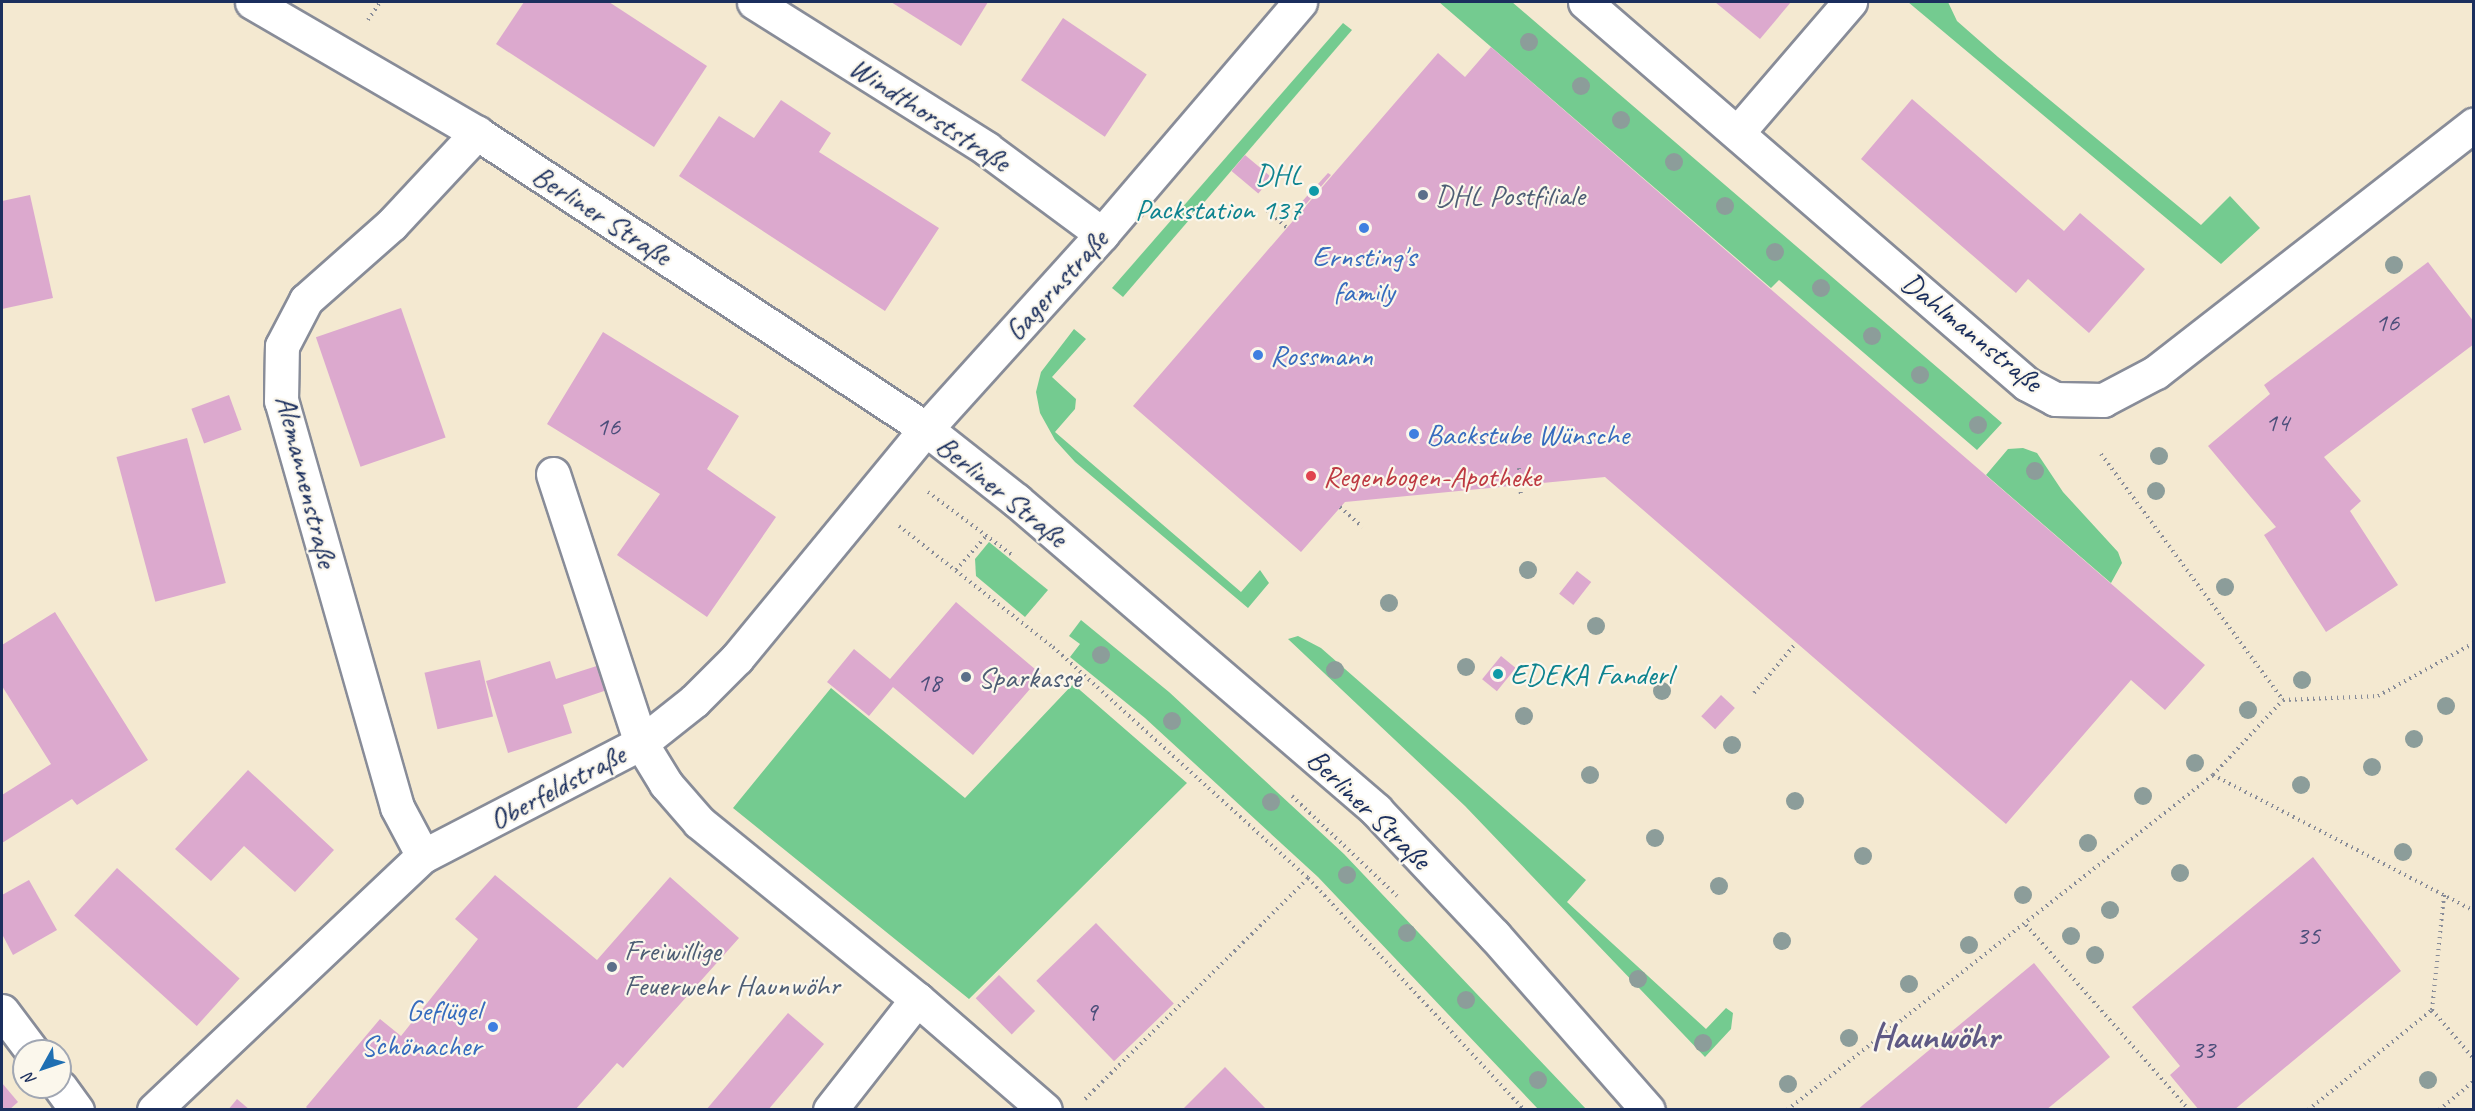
<!DOCTYPE html>
<meta charset="utf-8">
<style>
body{margin:0}
#map{position:relative;width:2475px;height:1111px;overflow:hidden;background:#f4e9d1;font-family:Caveat,sans-serif}
div>[style]{position:absolute}
[style*='--x']{left:calc(var(--x)*1px);top:calc(var(--y)*1px);width:calc(var(--w)*1px);rotate:calc(var(--a)*1deg)}
.green>*{inset:0;background:#74cb90}
.building>*{inset:0;background:#dca9ce;transform-origin:0 0}
.path>*{height:4px;margin-top:-2px;transform-origin:0;background:repeating-linear-gradient(90deg,#888c98 0 1.5px,transparent 0 6px)}
.roads{filter:drop-shadow(2px 0 #888c98) drop-shadow(-2px 0 #888c98) drop-shadow(0 2px #888c98) drop-shadow(0 -2px #888c98)}
.minor>*{height:33px;margin:-16.5px;padding:0 16.5px;transform-origin:16.5px;border-radius:16.5px;background:#fff}
.trees>*{width:18px;height:18px;margin:-9px;border-radius:50%;background:#8c9d9a}
.dots>*{width:16px;height:16px;translate:-50% -50%;box-sizing:border-box;border:3px solid #fbf7ec;border-radius:50%}
span{translate:-50% -50%;white-space:nowrap;text-align:center;line-height:1.15;-webkit-text-stroke:4.5px #fbf7ec;paint-order:stroke}
.number-label{font-size:27px;color:#4b4e7a}
.number-label span{-webkit-text-stroke-width:0}
.street-label{font-size:30px;color:#1b2f5e}
.culture-label{font-size:30px;color:#0d838f}
.right{translate:-100% -50%;text-align:right}
.left{translate:0 -50%;text-align:left}
.service-label{font-size:30px;color:#4e5e75}
.shop-label{font-size:30px;color:#366cbe}
.health-label{font-size:30px;color:#be3a42}
.district-label{font-size:36px;color:#5f5a85;font-weight:700}
.frame{position:absolute;inset:0;border:3px solid #1b2f5e;pointer-events:none}
.north{position:absolute;left:12px;top:1039px;width:60px;height:60px;box-sizing:border-box;background:#fbf7ec;border:2px solid #a1a7b3;border-radius:50%;rotate:230deg;font-size:16px;font-weight:700;line-height:24px;text-align:center;color:#1b2f5e}
.north::after{content:'';display:block;margin:auto;width:21px;height:27px;background:#1f6fb2;clip-path:polygon(50% 0,100% 100%,50% 72%,0 100%)}
</style>
<div id="map">
<div class="green">
<i style="clip-path:polygon(1439px 2px,1512px 2px,2002px 423px,1977px 450px,1779px 280px,1771px 288px)"></i>
<i style="clip-path:polygon(1908px 2px,1948px 2px,1957px 21px,1998px 57px,2201px 225px,2230px 196px,2260px 228px,2221px 264px)"></i>
<i style="clip-path:polygon(1343px 23px,1352px 30px,1123px 297px,1112px 288px)"></i>
<i style="clip-path:polygon(1074px 329px,1086px 339px,1052px 377px,1076px 399px,1075px 409px,1055px 432px,1241px 592px,1260px 570px,1269px 583px,1248px 608px,1075px 462px,1055px 440px,1040px 413px,1036px 392px,1041px 372px)"></i>
<i style="clip-path:polygon(2023px 448px,2037px 453px,2063px 492px,2118px 552px,2122px 563px,2111px 583px,1986px 475px,2008px 449px)"></i>
<i style="clip-path:polygon(989px 542px,1048px 590px,1025px 617px,976px 576px,975px 559px)"></i>
<i style="clip-path:polygon(1081px 620px,1169px 692px,1344px 854px,1586px 1109px,1538px 1109px,1318px 877px,1145px 718px,1070px 657px,1080px 644px,1069px 636px)"></i>
<i style="clip-path:polygon(1298px 636px,1321px 648px,1586px 880px,1567px 902px,1706px 1029px,1726px 1008px,1733px 1013px,1731px 1029px,1705px 1057px,1465px 806px,1288px 639px)"></i>
<i style="clip-path:polygon(1073px 684px,1187px 783px,969px 999px,733px 808px,831px 688px,965px 798px)"></i>
</div>
<div class="building">
<i style="clip-path:polygon(524px 2px,609px 2px,707px 66px,654px 147px,496px 44px)"></i>
<i style="clip-path:polygon(891px 2px,988px 2px,961px 46px)"></i>
<i style="clip-path:polygon(1715px 2px,1791px 2px,1760px 39px)"></i>
<i style="left:1063px;top:18px;width:101px;height:75px;rotate:34deg"></i>
<i style="clip-path:polygon(1491px 47px,2205px 665px,2165px 710px,2131px 680px,2006px 824px,1605px 477px,1345px 502px,1301px 552px,1133px 406px,1438px 53px,1465px 77px)"></i>
<i style="clip-path:polygon(1912px 99px,2064px 231px,2080px 213px,2145px 269px,2089px 333px,2028px 279px,2016px 293px,1861px 159px)"></i>
<i style="clip-path:polygon(781px 100px,831px 133px,819px 152px,939px 228px,885px 311px,679px 176px,719px 116px,754px 138px)"></i>
<i style="left:1245px;top:155px;width:35px;height:21px;rotate:40deg"></i>
<i style="clip-path:polygon(1328px 173px,1331px 175px,1301px 210px,1297px 207px)"></i>
<i style="clip-path:polygon(30px 195px,53px 298px,2px 309px,2px 201px)"></i>
<i style="clip-path:polygon(2428px 262px,2474px 322px,2474px 344px,2324px 457px,2361px 501px,2350px 511px,2398px 585px,2326px 632px,2264px 535px,2276px 527px,2208px 446px,2270px 394px,2264px 385px)"></i>
<i style="left:401px;top:308px;width:137px;height:90px;rotate:71deg"></i>
<i style="clip-path:polygon(603px 332px,739px 416px,707px 469px,776px 517px,707px 617px,617px 555px,660px 494px,547px 424px)"></i>
<i style="left:229px;top:395px;width:37px;height:40px;rotate:70deg"></i>
<i style="left:187px;top:438px;width:150px;height:73px;rotate:75deg"></i>
<i style="left:1577px;top:571px;width:18px;height:29px;rotate:38deg"></i>
<i style="clip-path:polygon(956px 602px,1042px 675px,973px 755px,893px 687px,869px 716px,827px 682px,854px 649px,890px 679px)"></i>
<i style="clip-path:polygon(55px 612px,148px 760px,77px 805px,72px 799px,2px 843px,2px 795px,51px 764px,2px 686px,2px 645px)"></i>
<i style="left:1501px;top:656px;width:19px;height:30px;rotate:39deg"></i>
<i style="left:480px;top:660px;width:58px;height:57px;rotate:77deg"></i>
<i style="clip-path:polygon(550px 661px,556px 679px,603px 664px,610px 689px,563px 705px,572px 733px,508px 753px,486px 681px)"></i>
<i style="left:1721px;top:695px;width:19px;height:29px;rotate:43deg"></i>
<i style="clip-path:polygon(248px 770px,334px 850px,295px 892px,244px 846px,211px 881px,175px 849px)"></i>
<i style="clip-path:polygon(2313px 857px,2401px 971px,2234px 1110px,2199px 1110px,2170px 1075px,2180px 1066px,2132px 1007px)"></i>
<i style="left:117px;top:868px;width:165px;height:64px;rotate:42deg"></i>
<i style="clip-path:polygon(495px 875px,597px 960px,670px 877px,739px 938px,623px 1068px,617px 1063px,575px 1110px,309px 1110px,306px 1107px,380px 1019px,401px 1036px,478px 939px,455px 919px)"></i>
<i style="clip-path:polygon(29px 880px,57px 930px,13px 955px,2px 934px,2px 895px)"></i>
<i style="left:1096px;top:923px;width:112px;height:83px;rotate:46deg"></i>
<i style="clip-path:polygon(2034px 963px,2110px 1057px,2097px 1068px,2046px 1110px,1857px 1110px)"></i>
<i style="left:999px;top:975px;width:51px;height:33px;rotate:45deg"></i>
<i style="clip-path:polygon(788px 1013px,824px 1044px,768px 1110px,706px 1110px)"></i>
<i style="clip-path:polygon(1225px 1067px,1267px 1110px,1182px 1110px)"></i>
<i style="clip-path:polygon(2px 1083px,18px 1102px,9px 1110px,2px 1110px)"></i>
<i style="clip-path:polygon(237px 1099px,250px 1110px,228px 1110px)"></i>
</div>
<div class="path">
<i style="--x:368;--y:20;--w:22;--a:-56"></i>
<i style="--x:1267;--y:210;--w:27;--a:42"></i>
<i style="--x:2101;--y:454;--w:306;--a:53.5"></i>
<i style="--x:1519;--y:468;--w:27;--a:86"></i>
<i style="--x:928;--y:492;--w:104;--a:36.8"></i>
<i style="--x:1340;--y:507;--w:30;--a:42"></i>
<i style="--x:899;--y:526;--w:196;--a:38.2"></i>
<i style="--x:1053;--y:647;--w:344;--a:42.2"></i>
<i style="--x:1308;--y:878;--w:317;--a:47"></i>
<i style="--x:956;--y:570;--w:47;--a:-48.5"></i>
<i style="--x:1754;--y:693;--w:65;--a:-50"></i>
<i style="--x:2213;--y:775;--w:294;--a:27.5"></i>
<i style="--x:1292;--y:796;--w:145;--a:43.6"></i>
<i style="--x:2026;--y:925;--w:247;--a:48.6"></i>
<i style="--x:2432;--y:1010;--w:65;--a:49.4"></i>
<i style="--x:1085;--y:1099;--w:314;--a:-44.7"></i>
<i style="--x:1787;--y:1110;--w:542;--a:-38.18"></i>
<i style="--x:2213;--y:775;--w:103;--a:-47"></i>
<i style="--x:2283;--y:700;--w:95;--a:-2.4"></i>
<i style="--x:2378;--y:696;--w:110;--a:-28.9"></i>
<i style="--x:2308;--y:1110;--w:159;--a:-38.9"></i>
<i style="--x:2432;--y:1010;--w:116;--a:-84"></i>
<i style="--x:2439;--y:1110;--w:45;--a:-39.6"></i>
</div>
<div class="roads">
<div class="minor">
<i style="--x:252;--y:2;--w:260;--a:30.2"></i>
<i style="--x:477;--y:133;--w:538;--a:33.39"></i>
<i style="--x:926;--y:429;--w:115;--a:38.3"></i>
<i style="--x:1016;--y:500;--w:475;--a:40.7"></i>
<i style="--x:1376;--y:810;--w:172;--a:46.7"></i>
<i style="--x:1494;--y:935;--w:233;--a:48.7"></i>
<i style="--x:754;--y:2;--w:275;--a:32.2"></i>
<i style="--x:987;--y:149;--w:143;--a:36.5"></i>
<i style="--x:1585;--y:2;--w:584;--a:40.84"></i>
<i style="--x:2027;--y:384;--w:32;--a:28"></i>
<i style="--x:2055;--y:399;--w:48;--a:1.2"></i>
<i style="--x:2103;--y:400;--w:60;--a:-27.8"></i>
<i style="--x:2156;--y:372;--w:403;--a:-37.9"></i>
<i style="--x:1738;--y:132;--w:172;--a:-49.3"></i>
<i style="--x:553;--y:474;--w:283;--a:71.9"></i>
<i style="--x:641;--y:743;--w:48;--a:58.6"></i>
<i style="--x:666;--y:784;--w:50;--a:49"></i>
<i style="--x:699;--y:822;--w:281;--a:39.1"></i>
<i style="--x:917;--y:999;--w:169;--a:40.9"></i>
<i style="--x:423;--y:856;--w:55;--a:-118"></i>
<i style="--x:397;--y:807;--w:422;--a:-105.9"></i>
<i style="--x:281;--y:401;--w:55;--a:-89"></i>
<i style="--x:282;--y:346;--w:52;--a:-62.4"></i>
<i style="--x:306;--y:300;--w:115;--a:-41.5"></i>
<i style="--x:392;--y:224;--w:125;--a:-47"></i>
<i style="--x:2;--y:1011;--w:50;--a:53.1"></i>
<i style="--x:60;--y:1087;--w:29;--a:54"></i>
<i style="--x:154;--y:1110;--w:370;--a:-43.4"></i>
<i style="--x:423;--y:856;--w:246;--a:-27.4"></i>
<i style="--x:641;--y:743;--w:68;--a:-38.4"></i>
<i style="--x:694;--y:701;--w:61;--a:-45"></i>
<i style="--x:737;--y:658;--w:297;--a:-50.5"></i>
<i style="--x:926;--y:429;--w:263;--a:-47.9"></i>
<i style="--x:1102;--y:234;--w:305;--a:-49.5"></i>
<i style="--x:830;--y:1110;--w:141;--a:-51.9"></i>
</div>
</div>
<div class="trees">
<i style="left:1529px;top:42px"></i>
<i style="left:1581px;top:86px"></i>
<i style="left:1621px;top:120px"></i>
<i style="left:1674px;top:162px"></i>
<i style="left:1725px;top:206px"></i>
<i style="left:1775px;top:252px"></i>
<i style="left:2394px;top:265px"></i>
<i style="left:1821px;top:288px"></i>
<i style="left:1872px;top:336px"></i>
<i style="left:1920px;top:375px"></i>
<i style="left:1978px;top:425px"></i>
<i style="left:2159px;top:456px"></i>
<i style="left:2035px;top:471px"></i>
<i style="left:2156px;top:491px"></i>
<i style="left:1528px;top:570px"></i>
<i style="left:2225px;top:587px"></i>
<i style="left:1389px;top:603px"></i>
<i style="left:1596px;top:626px"></i>
<i style="left:1101px;top:655px"></i>
<i style="left:1466px;top:667px"></i>
<i style="left:1335px;top:670px"></i>
<i style="left:2302px;top:680px"></i>
<i style="left:1662px;top:691px"></i>
<i style="left:2446px;top:706px"></i>
<i style="left:2248px;top:710px"></i>
<i style="left:1524px;top:716px"></i>
<i style="left:1172px;top:721px"></i>
<i style="left:2414px;top:739px"></i>
<i style="left:1732px;top:745px"></i>
<i style="left:2195px;top:763px"></i>
<i style="left:2372px;top:767px"></i>
<i style="left:1590px;top:775px"></i>
<i style="left:2301px;top:785px"></i>
<i style="left:2143px;top:796px"></i>
<i style="left:1795px;top:801px"></i>
<i style="left:1271px;top:802px"></i>
<i style="left:1655px;top:838px"></i>
<i style="left:2088px;top:843px"></i>
<i style="left:2403px;top:852px"></i>
<i style="left:1863px;top:856px"></i>
<i style="left:2180px;top:873px"></i>
<i style="left:1347px;top:875px"></i>
<i style="left:1719px;top:886px"></i>
<i style="left:2023px;top:895px"></i>
<i style="left:2110px;top:910px"></i>
<i style="left:1407px;top:933px"></i>
<i style="left:2071px;top:936px"></i>
<i style="left:1782px;top:941px"></i>
<i style="left:1969px;top:945px"></i>
<i style="left:2095px;top:955px"></i>
<i style="left:1638px;top:979px"></i>
<i style="left:1909px;top:984px"></i>
<i style="left:1466px;top:1000px"></i>
<i style="left:1849px;top:1038px"></i>
<i style="left:1703px;top:1043px"></i>
<i style="left:1538px;top:1080px"></i>
<i style="left:2428px;top:1080px"></i>
<i style="left:1788px;top:1084px"></i>
</div>
<div class="dots">
<i style="left:1314px;top:191px;background:#0f9aa8"></i>
<i style="left:1423px;top:195px;background:#5c6f8a"></i>
<i style="left:1364px;top:228px;background:#3f7fe0"></i>
<i style="left:1258px;top:355px;background:#3f7fe0"></i>
<i style="left:1414px;top:434px;background:#3f7fe0"></i>
<i style="left:1311px;top:476px;background:#e0444e"></i>
<i style="left:1498px;top:674px;background:#0f9aa8"></i>
<i style="left:966px;top:677px;background:#5c6f8a"></i>
<i style="left:612px;top:967px;background:#5c6f8a"></i>
<i style="left:493px;top:1027px;background:#3f7fe0"></i>
</div>
<div class="number-label">
<span style="left:2387px;top:323px">16</span>
<span style="left:2277px;top:423px">14</span>
<span style="left:608px;top:427px">16</span>
<span style="left:929px;top:683px">18</span>
<span style="left:2308px;top:936px">35</span>
<span style="left:1091px;top:1012px">9</span>
<span style="left:2203px;top:1050px">33</span>
</div>
<div class="street-label">
<span style="left:930px;top:114px;rotate:33deg">Windthorststraße</span>
<span style="left:602px;top:215px;rotate:33deg">Berliner Straße</span>
<span style="left:1056px;top:285px;rotate:-48deg">Gagernstraße</span>
<span style="left:1972px;top:332px;rotate:39deg">Dahlmannstraße</span>
<span style="left:307px;top:481px;rotate:76deg">Alemannenstraße</span>
<span style="left:1002px;top:491px;rotate:39deg">Berliner Straße</span>
<span style="left:557px;top:787px;rotate:-28deg">Oberfeldstraße</span>
<span style="left:1369px;top:809px;rotate:44deg">Berliner Straße</span>
</div>
<div class="culture-label">
<span class="right" style="left:1302px;top:191px">DHL<br>Packstation 137</span>
<span class="left" style="left:1510px;top:674px">EDEKA Fanderl</span>
</div>
<div class="service-label">
<span class="left" style="left:1435px;top:195px">DHL Postfiliale</span>
<span class="left" style="left:978px;top:677px">Sparkasse</span>
<span class="left" style="left:624px;top:967px">Freiwillige<br>Feuerwehr Haunwöhr</span>
</div>
<div class="shop-label">
<span style="left:1364px;top:273px">Ernsting's<br>family</span>
<span class="left" style="left:1270px;top:355px">Rossmann</span>
<span class="left" style="left:1426px;top:434px">Backstube Wünsche</span>
<span class="right" style="left:481px;top:1027px">Geflügel<br>Schönacher</span>
</div>
<div class="health-label">
<span class="left" style="left:1323px;top:476px">Regenbogen-Apotheke</span>
</div>
<div class="district-label">
<span style="left:1935px;top:1037px">Haunwöhr</span>
</div>
<div class="frame"></div>
<div class="north">N</div>
</div>
